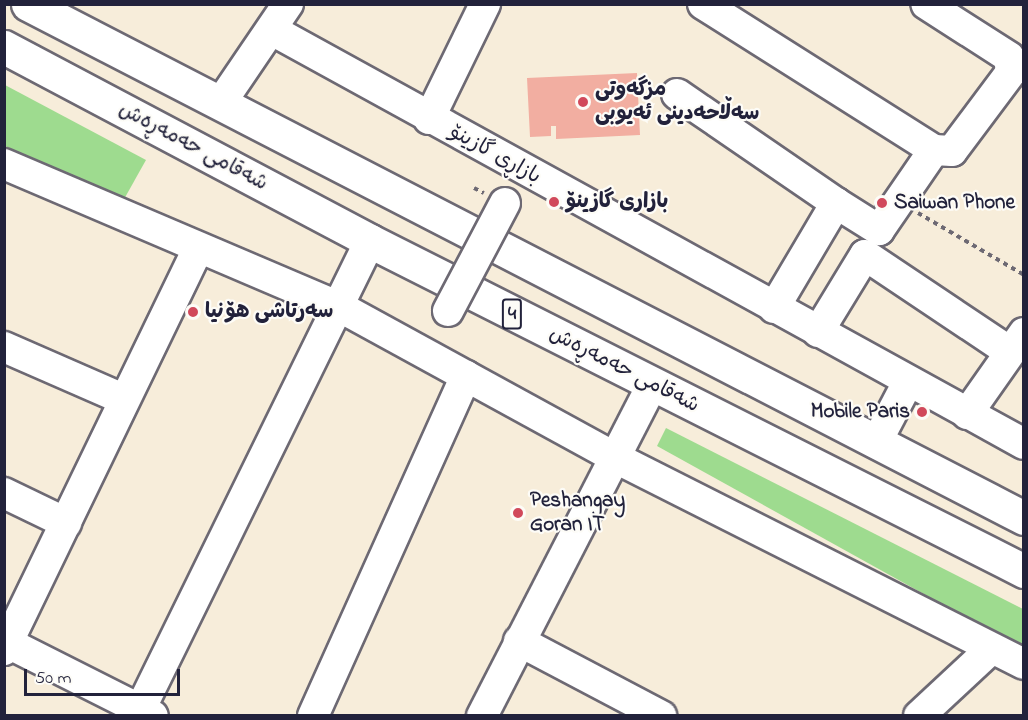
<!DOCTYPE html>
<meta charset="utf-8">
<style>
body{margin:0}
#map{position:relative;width:1028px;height:720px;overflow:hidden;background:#f7edda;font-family:"Indie Flower","Playpen Sans Arabic",sans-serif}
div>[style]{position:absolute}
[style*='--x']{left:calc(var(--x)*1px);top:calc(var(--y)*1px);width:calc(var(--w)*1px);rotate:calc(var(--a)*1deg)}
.green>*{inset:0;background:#9edb8f}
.building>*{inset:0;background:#f2aea1}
.path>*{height:4px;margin-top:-2px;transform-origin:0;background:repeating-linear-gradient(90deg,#6d6973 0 4.5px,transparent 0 9px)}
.roads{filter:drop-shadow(2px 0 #6d6973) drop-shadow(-2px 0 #6d6973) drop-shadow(0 2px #6d6973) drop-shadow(0 -2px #6d6973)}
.minor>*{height:30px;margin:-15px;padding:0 15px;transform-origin:15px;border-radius:15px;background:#fff}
.highway>*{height:33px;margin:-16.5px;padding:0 16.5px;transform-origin:16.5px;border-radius:16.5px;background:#fff}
.bridges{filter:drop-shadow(2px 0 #6d6973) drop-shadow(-2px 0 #6d6973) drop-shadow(0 2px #6d6973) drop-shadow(0 -2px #6d6973)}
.minor-bridge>*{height:30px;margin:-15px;padding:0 15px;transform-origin:15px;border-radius:15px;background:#fff}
.dots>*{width:16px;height:16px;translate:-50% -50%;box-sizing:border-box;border:3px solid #fdfcf7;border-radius:50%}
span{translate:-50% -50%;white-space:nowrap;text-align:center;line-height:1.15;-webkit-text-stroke:4.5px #fdfcf7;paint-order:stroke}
.shield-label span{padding:2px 4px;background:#fdfcf7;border:2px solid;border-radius:4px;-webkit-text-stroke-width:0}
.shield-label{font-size:20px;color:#22223b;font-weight:700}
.poi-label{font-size:21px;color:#22223b;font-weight:700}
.left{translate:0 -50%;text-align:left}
.right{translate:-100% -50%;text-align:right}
.street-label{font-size:21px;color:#22223b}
.frame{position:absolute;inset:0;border:6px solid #22223b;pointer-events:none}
.scale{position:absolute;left:24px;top:669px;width:156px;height:27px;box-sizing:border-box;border:3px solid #22223b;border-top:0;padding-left:8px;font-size:18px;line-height:21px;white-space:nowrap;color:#22223b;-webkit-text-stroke:4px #fdfcf7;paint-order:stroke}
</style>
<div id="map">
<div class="green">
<i style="clip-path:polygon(5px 85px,146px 160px,123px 201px,5px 146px)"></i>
<i style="clip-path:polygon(666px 428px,1023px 609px,1023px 649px,657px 446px)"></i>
</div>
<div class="building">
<i style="clip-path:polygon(637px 73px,640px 135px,556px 139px,556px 126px,551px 126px,551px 136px,530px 137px,527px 78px)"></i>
</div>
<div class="path">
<i style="--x:474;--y:188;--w:11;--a:27"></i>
<i style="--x:918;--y:213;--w:123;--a:30.3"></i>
</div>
<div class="roads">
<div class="minor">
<i style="--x:703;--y:4;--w:273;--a:32.3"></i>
<i style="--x:934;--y:150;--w:18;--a:3"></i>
<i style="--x:952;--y:151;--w:99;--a:-53.2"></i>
<i style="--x:1011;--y:72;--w:15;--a:-98"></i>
<i style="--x:1009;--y:57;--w:98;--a:-147.4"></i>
<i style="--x:272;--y:30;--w:858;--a:28.83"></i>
<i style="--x:677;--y:94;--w:193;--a:34.4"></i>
<i style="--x:220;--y:104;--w:121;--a:-55.8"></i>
<i style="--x:429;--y:119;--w:128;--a:-64"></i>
<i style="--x:4;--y:164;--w:367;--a:23.1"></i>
<i style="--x:342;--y:308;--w:310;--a:28.7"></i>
<i style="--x:614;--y:457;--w:459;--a:26.8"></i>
<i style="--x:774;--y:308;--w:122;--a:-59.4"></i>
<i style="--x:836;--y:203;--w:51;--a:32.1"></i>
<i style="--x:879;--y:230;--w:97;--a:-55.5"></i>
<i style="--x:818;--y:332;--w:90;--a:-58.6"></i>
<i style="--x:865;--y:255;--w:174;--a:33.8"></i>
<i style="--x:4;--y:347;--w:128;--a:23.6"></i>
<i style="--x:967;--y:414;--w:99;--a:-54.9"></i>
<i style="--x:876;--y:443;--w:69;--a:-62.3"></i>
<i style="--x:4;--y:493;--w:69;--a:25.8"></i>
<i style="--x:519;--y:641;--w:161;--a:27.8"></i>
<i style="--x:8;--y:643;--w:162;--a:26.7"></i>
<i style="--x:4;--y:650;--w:446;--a:-64.2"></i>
<i style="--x:137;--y:716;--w:529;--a:-63.87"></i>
<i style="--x:313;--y:716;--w:373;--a:-65.8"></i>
<i style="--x:482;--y:716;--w:372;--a:-62.8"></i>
<i style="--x:919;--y:716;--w:98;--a:-42.9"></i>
</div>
<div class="highway">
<i style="--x:28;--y:4;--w:1121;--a:27.3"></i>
<i style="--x:4;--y:47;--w:414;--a:27.9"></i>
<i style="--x:370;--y:241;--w:733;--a:26.77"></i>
</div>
</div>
<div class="bridges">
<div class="minor-bridge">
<i style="--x:448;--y:311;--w:122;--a:-62.2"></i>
</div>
</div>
<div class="dots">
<i style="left:583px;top:102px;background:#d1495b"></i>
<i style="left:554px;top:202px;background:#d1495b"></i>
<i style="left:882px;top:203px;background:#d1495b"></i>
<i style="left:193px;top:312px;background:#d1495b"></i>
<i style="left:922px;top:412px;background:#d1495b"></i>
<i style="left:518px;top:513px;background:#d1495b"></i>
</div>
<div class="shield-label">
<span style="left:512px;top:314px">4</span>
</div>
<div class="poi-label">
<span class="left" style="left:595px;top:102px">مزگەوتی<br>سەڵاحەدینی ئەیوبی</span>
<span class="left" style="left:566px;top:202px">بازاری گازینۆ</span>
<span class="left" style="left:894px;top:203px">Saiwan Phone</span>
<span class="left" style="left:205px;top:312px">سەرتاشی هۆنیا</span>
<span class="right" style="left:910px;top:412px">Mobile Paris</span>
<span class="left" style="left:530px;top:513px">Peshangay<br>Goran IT</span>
</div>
<div class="street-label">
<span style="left:193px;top:147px;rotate:28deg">شەقامی حەمەڕەش</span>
<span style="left:495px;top:155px;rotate:29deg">بازاڕی گازینۆ</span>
<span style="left:624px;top:370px;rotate:27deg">شەقامی حەمەڕەش</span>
</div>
<div class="frame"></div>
<div class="scale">50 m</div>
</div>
